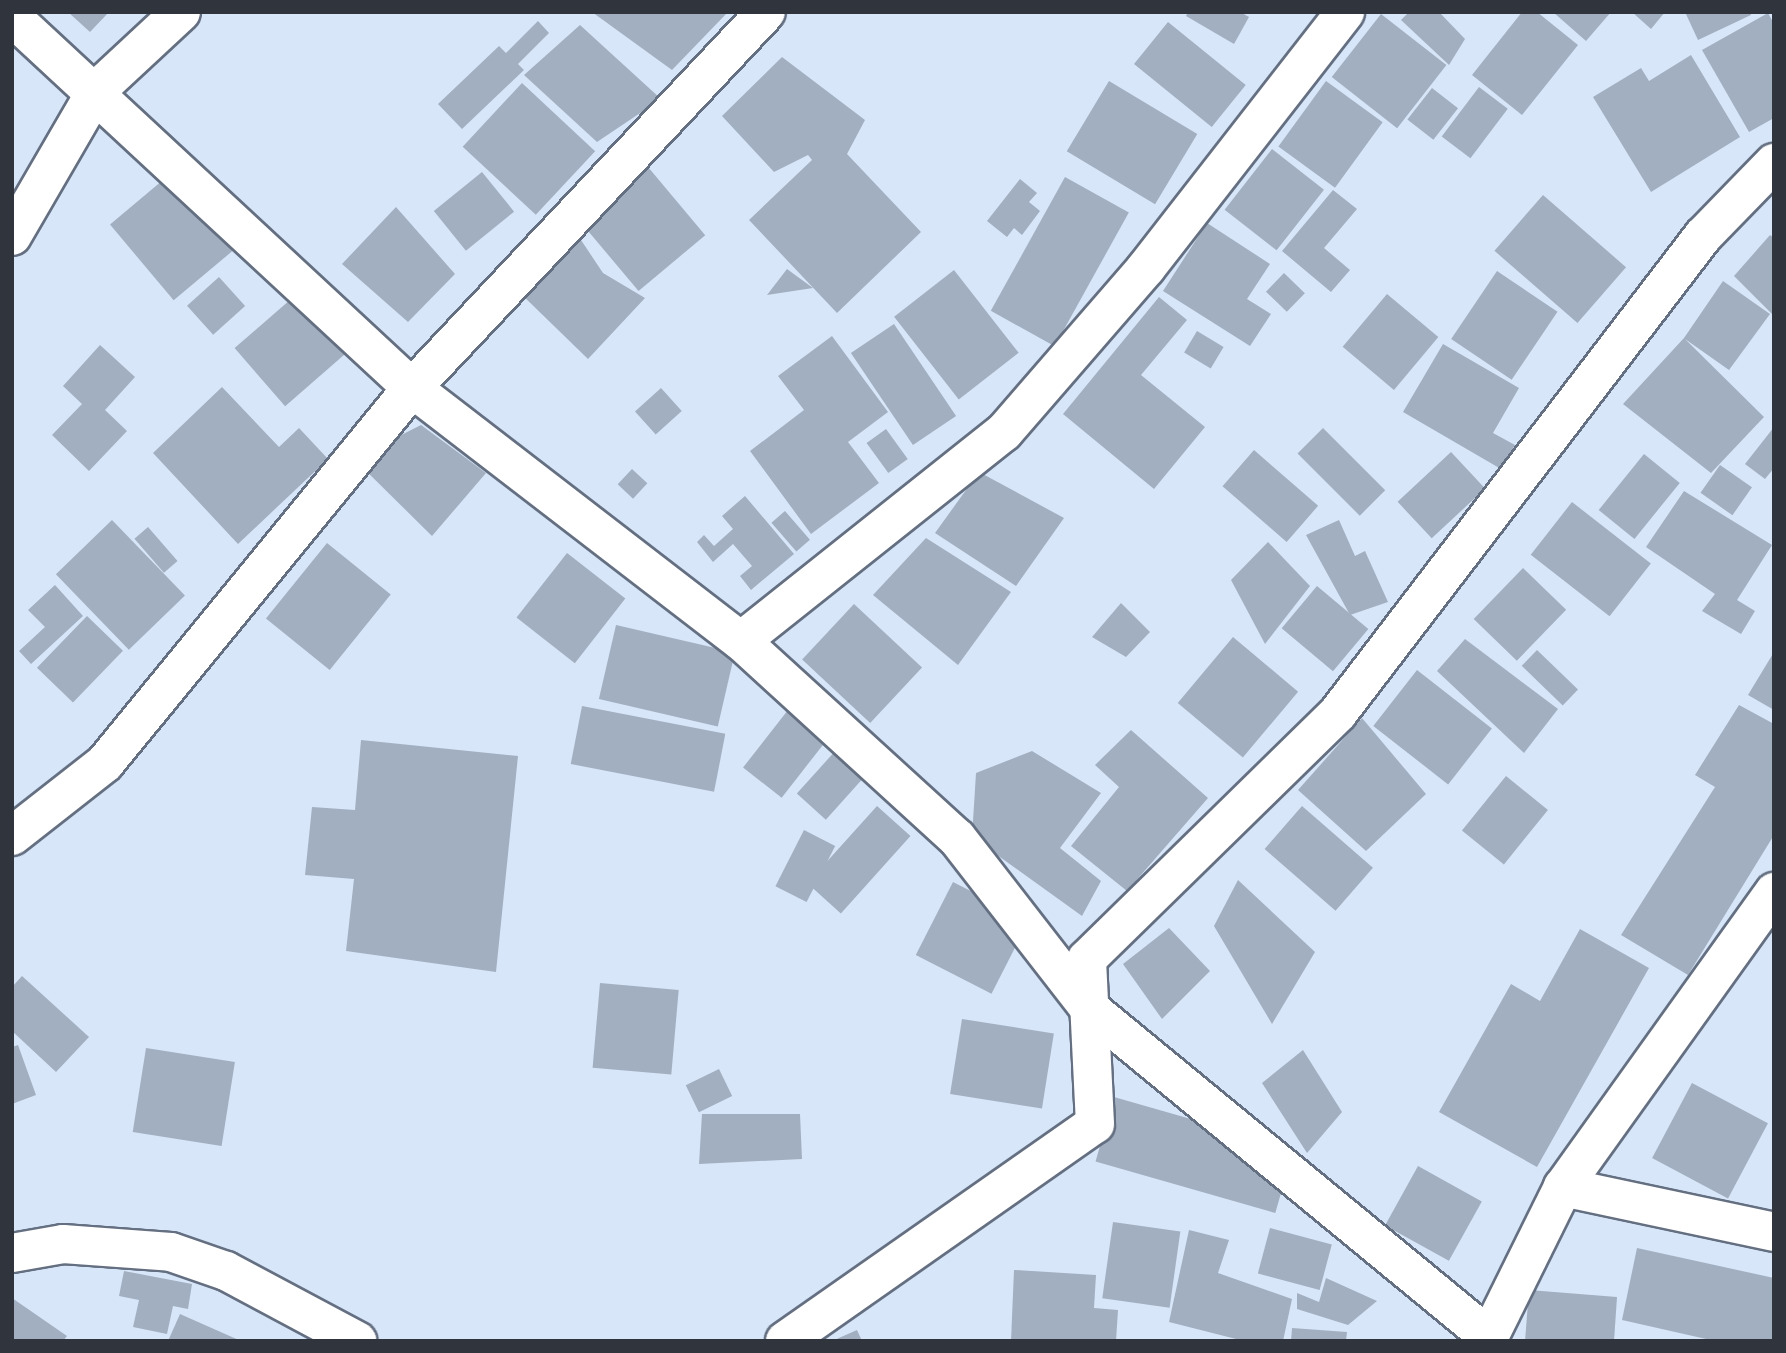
<!DOCTYPE html>
<style>
body{margin:0}
#map{position:relative;width:1786px;height:1353px;overflow:hidden;background:#d8e6f9;font-family:"Golos Text",sans-serif}
div>[style]{position:absolute}
[style*='--x']{left:calc(var(--x)*1px);top:calc(var(--y)*1px);width:calc(var(--w)*1px);rotate:calc(var(--a)*1deg)}
.building>*{inset:0;background:#a2afc1;transform-origin:0 0}
.roads{filter:drop-shadow(2px 0 #646f81) drop-shadow(-2px 0 #646f81) drop-shadow(0 2px #646f81) drop-shadow(0 -2px #646f81)}
.minor>*{height:38px;margin:-19px;padding:0 19px;transform-origin:19px;border-radius:19px;background:#fff}
span{translate:-50% -50%;white-space:nowrap;text-align:center;line-height:1.15;-webkit-text-stroke:6px #d8e6f9;paint-order:stroke}
.frame{position:absolute;inset:0;border:14px solid #30353d;pointer-events:none}
</style>
<div id="map">
<div class="building">
<i style="clip-path:polygon(68px 12px,109px 12px,90px 32px)"></i>
<i style="clip-path:polygon(592px 12px,728px 12px,672px 70px)"></i>
<i style="clip-path:polygon(1188px 12px,1240px 12px,1249px 17px,1234px 44px,1186px 16px)"></i>
<i style="clip-path:polygon(1409px 12px,1439px 12px,1465px 39px,1449px 65px,1401px 20px)"></i>
<i style="clip-path:polygon(1522px 12px,1537px 12px,1578px 45px,1522px 115px,1472px 75px)"></i>
<i style="clip-path:polygon(1553px 12px,1611px 12px,1586px 41px)"></i>
<i style="clip-path:polygon(1632px 12px,1665px 12px,1651px 29px)"></i>
<i style="clip-path:polygon(1685px 12px,1750px 12px,1751px 15px,1698px 40px)"></i>
<i style="clip-path:polygon(1768px 13px,1774px 24px,1774px 118px,1749px 132px,1702px 50px)"></i>
<i style="left:1381px;top:14px;width:83px;height:80px;rotate:38deg"></i>
<i style="clip-path:polygon(538px 21px,549px 33px,518px 64px,524px 70px,462px 129px,438px 104px,499px 46px,506px 53px)"></i>
<i style="left:1168px;top:22px;width:100px;height:54px;rotate:39deg"></i>
<i style="clip-path:polygon(580px 25px,661px 99px,597px 142px,524px 75px)"></i>
<i style="clip-path:polygon(1691px 55px,1740px 137px,1651px 192px,1593px 97px,1641px 68px,1649px 81px)"></i>
<i style="clip-path:polygon(782px 57px,865px 120px,847px 154px,921px 232px,837px 313px,749px 220px,812px 160px,808px 155px,774px 172px,722px 116px)"></i>
<i style="left:1109px;top:81px;width:103px;height:82px;rotate:31deg"></i>
<i style="left:1326px;top:81px;width:70px;height:81px;rotate:36deg"></i>
<i style="left:522px;top:83px;width:100px;height:87px;rotate:43deg"></i>
<i style="left:1479px;top:87px;width:36px;height:62px;rotate:37deg"></i>
<i style="left:1432px;top:88px;width:33px;height:40px;rotate:38deg"></i>
<i style="left:1272px;top:149px;width:66px;height:77px;rotate:38deg"></i>
<i style="left:648px;top:167px;width:89px;height:87px;rotate:50deg"></i>
<i style="left:482px;top:172px;width:51px;height:62px;rotate:51deg"></i>
<i style="left:169px;top:175px;width:99px;height:77px;rotate:50deg"></i>
<i style="left:1065px;top:177px;width:73px;height:153px;rotate:29deg"></i>
<i style="clip-path:polygon(1020px 179px,1037px 193px,1029px 202px,1040px 211px,1022px 235px,1014px 228px,1007px 237px,987px 221px)"></i>
<i style="clip-path:polygon(1333px 190px,1357px 209px,1324px 248px,1350px 270px,1331px 292px,1282px 251px)"></i>
<i style="left:1543px;top:195px;width:110px;height:74px;rotate:41deg"></i>
<i style="clip-path:polygon(396px 207px,455px 274px,408px 322px,342px 264px)"></i>
<i style="clip-path:polygon(1207px 223px,1270px 264px,1247px 299px,1271px 314px,1250px 346px,1163px 291px)"></i>
<i style="clip-path:polygon(575px 231px,603px 273px,645px 298px,588px 359px,518px 291px)"></i>
<i style="clip-path:polygon(1770px 235px,1774px 238px,1774px 316px,1734px 276px)"></i>
<i style="clip-path:polygon(787px 269px,813px 288px,767px 295px)"></i>
<i style="left:954px;top:270px;width:105px;height:76px;rotate:52deg"></i>
<i style="left:1497px;top:271px;width:73px;height:82px;rotate:34deg"></i>
<i style="left:1284px;top:273px;width:29px;height:26px;rotate:44deg"></i>
<i style="left:219px;top:277px;width:39px;height:43px;rotate:48deg"></i>
<i style="clip-path:polygon(1723px 281px,1770px 314px,1729px 370px,1685px 339px,1764px 417px,1711px 473px,1623px 404px,1684px 338px)"></i>
<i style="left:298px;top:293px;width:77px;height:84px;rotate:49deg"></i>
<i style="left:1387px;top:294px;width:67px;height:69px;rotate:40deg"></i>
<i style="clip-path:polygon(1159px 297px,1187px 320px,1141px 375px,1205px 427px,1154px 489px,1063px 414px)"></i>
<i style="left:894px;top:324px;width:111px;height:52px;rotate:56deg"></i>
<i style="left:1197px;top:331px;width:31px;height:25px;rotate:31deg"></i>
<i style="clip-path:polygon(832px 336px,888px 412px,848px 442px,879px 483px,811px 534px,750px 451px,804px 410px,778px 376px)"></i>
<i style="clip-path:polygon(1443px 344px,1519px 388px,1493px 433px,1515px 445px,1501px 469px,1403px 412px)"></i>
<i style="clip-path:polygon(100px 345px,135px 377px,105px 410px,127px 431px,89px 471px,52px 435px,82px 404px,63px 386px)"></i>
<i style="clip-path:polygon(222px 387px,279px 447px,299px 428px,328px 459px,238px 544px,153px 453px)"></i>
<i style="left:661px;top:388px;width:31px;height:35px;rotate:48deg"></i>
<i style="clip-path:polygon(421px 425px,486px 473px,432px 536px,354px 459px)"></i>
<i style="clip-path:polygon(1774px 427px,1774px 468px,1765px 479px,1745px 464px)"></i>
<i style="left:1323px;top:428px;width:88px;height:36px;rotate:45deg"></i>
<i style="left:886px;top:429px;width:37px;height:24px;rotate:54deg"></i>
<i style="left:1254px;top:450px;width:85px;height:48px;rotate:41deg"></i>
<i style="left:1451px;top:452px;width:50px;height:73px;rotate:47deg"></i>
<i style="left:1644px;top:454px;width:46px;height:72px;rotate:39deg"></i>
<i style="left:1720px;top:465px;width:39px;height:34px;rotate:35deg"></i>
<i style="left:632px;top:469px;width:21px;height:21px;rotate:43deg"></i>
<i style="clip-path:polygon(979px 472px,1064px 518px,1016px 586px,935px 533px)"></i>
<i style="clip-path:polygon(1684px 491px,1772px 545px,1737px 600px,1755px 611px,1741px 634px,1702px 611px,1715px 594px,1646px 547px)"></i>
<i style="clip-path:polygon(745px 496px,794px 554px,751px 590px,740px 576px,752px 566px,733px 544px,713px 562px,697px 542px,704px 535px,714px 546px,733px 529px,722px 516px)"></i>
<i style="left:1572px;top:502px;width:100px;height:67px;rotate:38deg"></i>
<i style="left:785px;top:511px;width:38px;height:18px;rotate:49deg"></i>
<i style="left:112px;top:520px;width:105px;height:78px;rotate:46deg"></i>
<i style="clip-path:polygon(1339px 520px,1355px 556px,1365px 551px,1388px 602px,1350px 615px,1306px 535px)"></i>
<i style="left:148px;top:527px;width:45px;height:18px;rotate:49deg"></i>
<i style="clip-path:polygon(926px 538px,1011px 592px,958px 665px,873px 595px)"></i>
<i style="clip-path:polygon(1268px 542px,1310px 586px,1265px 644px,1231px 580px)"></i>
<i style="left:327px;top:543px;width:82px;height:97px;rotate:39deg"></i>
<i style="left:567px;top:553px;width:74px;height:82px;rotate:38deg"></i>
<i style="left:1523px;top:568px;width:60px;height:71px;rotate:44deg"></i>
<i style="clip-path:polygon(55px 585px,83px 616px,31px 664px,19px 651px,45px 627px,28px 610px)"></i>
<i style="left:1317px;top:586px;width:67px;height:55px;rotate:40deg"></i>
<i style="clip-path:polygon(1121px 603px,1150px 632px,1126px 657px,1092px 637px)"></i>
<i style="left:854px;top:604px;width:93px;height:76px;rotate:43deg"></i>
<i style="left:87px;top:616px;width:50px;height:72px;rotate:44deg"></i>
<i style="left:616px;top:625px;width:122px;height:76px;rotate:13deg"></i>
<i style="left:1233px;top:637px;width:85px;height:86px;rotate:40deg"></i>
<i style="clip-path:polygon(1465px 639px,1558px 709px,1524px 753px,1437px 671px)"></i>
<i style="left:1537px;top:650px;width:57px;height:22px;rotate:44deg"></i>
<i style="clip-path:polygon(1774px 652px,1774px 710px,1748px 695px)"></i>
<i style="left:1417px;top:670px;width:95px;height:71px;rotate:38deg"></i>
<i style="clip-path:polygon(1739px 705px,1774px 724px,1774px 835px,1688px 975px,1621px 935px,1715px 787px,1695px 775px)"></i>
<i style="left:582px;top:706px;width:146px;height:59px;rotate:11deg"></i>
<i style="left:788px;top:710px;width:49px;height:73px;rotate:38deg"></i>
<i style="clip-path:polygon(1362px 718px,1426px 794px,1366px 851px,1298px 790px)"></i>
<i style="clip-path:polygon(1131px 730px,1208px 798px,1127px 891px,1071px 846px,1119px 787px,1095px 765px)"></i>
<i style="clip-path:polygon(361px 740px,518px 756px,496px 972px,346px 951px,354px 879px,305px 875px,312px 807px,355px 810px)"></i>
<i style="left:837px;top:749px;width:39px;height:60px;rotate:42deg"></i>
<i style="clip-path:polygon(1032px 751px,1101px 793px,1060px 848px,1101px 881px,1082px 916px,972px 837px,976px 773px)"></i>
<i style="left:1506px;top:776px;width:54px;height:70px;rotate:39deg"></i>
<i style="left:877px;top:806px;width:45px;height:104px;rotate:42deg"></i>
<i style="left:1302px;top:806px;width:94px;height:57px;rotate:41deg"></i>
<i style="left:804px;top:830px;width:35px;height:63px;rotate:27deg"></i>
<i style="clip-path:polygon(1238px 880px,1315px 952px,1272px 1024px,1214px 926px)"></i>
<i style="left:953px;top:882px;width:85px;height:82px;rotate:27deg"></i>
<i style="clip-path:polygon(1169px 928px,1210px 971px,1162px 1019px,1123px 964px)"></i>
<i style="clip-path:polygon(1580px 929px,1649px 968px,1537px 1167px,1439px 1112px,1511px 984px,1540px 1001px)"></i>
<i style="clip-path:polygon(22px 976px,89px 1037px,56px 1072px,12px 1031px,12px 987px)"></i>
<i style="left:600px;top:983px;width:79px;height:85px;rotate:5deg"></i>
<i style="left:962px;top:1019px;width:93px;height:76px;rotate:9deg"></i>
<i style="clip-path:polygon(18px 1045px,36px 1095px,12px 1104px,12px 1047px)"></i>
<i style="left:146px;top:1048px;width:90px;height:85px;rotate:9deg"></i>
<i style="clip-path:polygon(1303px 1050px,1342px 1112px,1307px 1153px,1262px 1083px)"></i>
<i style="left:719px;top:1069px;width:30px;height:37px;rotate:64deg"></i>
<i style="left:1692px;top:1083px;width:86px;height:85px;rotate:28deg"></i>
<i style="left:1114px;top:1097px;width:187px;height:67px;rotate:16deg"></i>
<i style="clip-path:polygon(702px 1114px,800px 1114px,802px 1159px,699px 1164px)"></i>
<i style="left:1418px;top:1166px;width:73px;height:68px;rotate:29deg"></i>
<i style="left:1113px;top:1222px;width:68px;height:77px;rotate:8deg"></i>
<i style="left:1270px;top:1228px;width:64px;height:47px;rotate:15deg"></i>
<i style="clip-path:polygon(1189px 1230px,1229px 1240px,1218px 1273px,1292px 1299px,1283px 1341px,1244px 1341px,1169px 1322px)"></i>
<i style="clip-path:polygon(1637px 1248px,1774px 1278px,1774px 1341px,1715px 1341px,1622px 1320px)"></i>
<i style="clip-path:polygon(1014px 1270px,1096px 1275px,1094px 1308px,1118px 1310px,1116px 1341px,1011px 1341px)"></i>
<i style="clip-path:polygon(124px 1271px,192px 1284px,188px 1309px,173px 1306px,167px 1334px,133px 1327px,139px 1300px,119px 1296px)"></i>
<i style="clip-path:polygon(1326px 1278px,1377px 1301px,1348px 1325px,1297px 1309px,1297px 1293px,1319px 1302px)"></i>
<i style="clip-path:polygon(1529px 1290px,1617px 1297px,1614px 1341px,1525px 1341px)"></i>
<i style="clip-path:polygon(12px 1298px,67px 1336px,63px 1341px,12px 1341px)"></i>
<i style="clip-path:polygon(180px 1314px,241px 1341px,168px 1341px)"></i>
<i style="clip-path:polygon(1292px 1328px,1347px 1332px,1346px 1341px,1291px 1341px)"></i>
<i style="clip-path:polygon(857px 1330px,862px 1341px,832px 1341px)"></i>
</div>
<div class="roads">
<div class="minor">
<i style="--x:12;--y:17;--w:546;--a:42.85"></i>
<i style="--x:412;--y:388;--w:415;--a:37.6"></i>
<i style="--x:741;--y:641;--w:292;--a:42.4"></i>
<i style="--x:957;--y:838;--w:215;--a:52.2"></i>
<i style="--x:1089;--y:1008;--w:518;--a:39.44"></i>
<i style="--x:12;--y:236;--w:168;--a:-59.9"></i>
<i style="--x:96;--y:91;--w:116;--a:-42.9"></i>
<i style="--x:741;--y:641;--w:336;--a:-38.5"></i>
<i style="--x:1004;--y:432;--w:217;--a:-49.1"></i>
<i style="--x:1146;--y:268;--w:324;--a:-52.1"></i>
<i style="--x:12;--y:836;--w:118;--a:-38.1"></i>
<i style="--x:105;--y:763;--w:485;--a:-50.7"></i>
<i style="--x:412;--y:388;--w:516;--a:-46.73"></i>
<i style="--x:1563;--y:1187;--w:363;--a:-54.4"></i>
<i style="--x:12;--y:1253;--w:52;--a:-10"></i>
<i style="--x:63;--y:1244;--w:108;--a:4.2"></i>
<i style="--x:171;--y:1252;--w:58;--a:19.1"></i>
<i style="--x:226;--y:1271;--w:149;--a:28.1"></i>
<i style="--x:785;--y:1341;--w:378;--a:-35"></i>
<i style="--x:1095;--y:1124;--w:165;--a:-92.8"></i>
<i style="--x:1087;--y:959;--w:351;--a:-44.4"></i>
<i style="--x:1338;--y:713;--w:601;--a:-52.58"></i>
<i style="--x:1703;--y:236;--w:102;--a:-45.8"></i>
<i style="--x:1487;--y:1341;--w:172;--a:-63.7"></i>
<i style="--x:1563;--y:1187;--w:216;--a:12"></i>
</div>
</div>
<div class="frame"></div>
</div>
